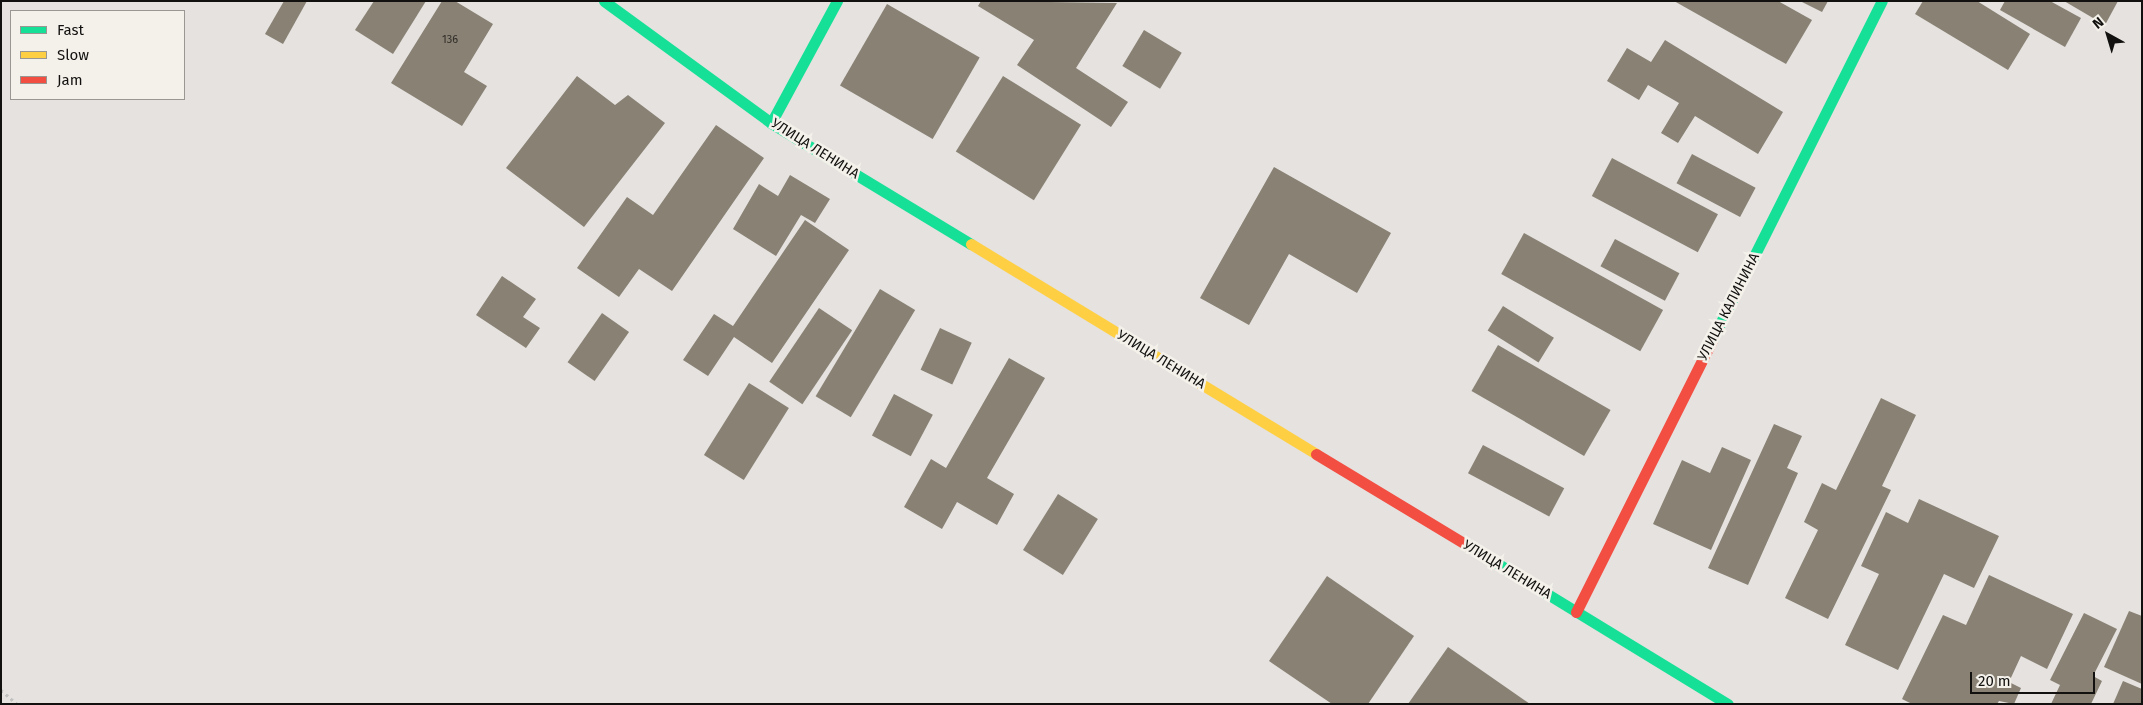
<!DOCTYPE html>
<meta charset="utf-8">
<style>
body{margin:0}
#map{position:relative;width:2143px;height:705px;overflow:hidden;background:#e5e2df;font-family:"Fira Sans",sans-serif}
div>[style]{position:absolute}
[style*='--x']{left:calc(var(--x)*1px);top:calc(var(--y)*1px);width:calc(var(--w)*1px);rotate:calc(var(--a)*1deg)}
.building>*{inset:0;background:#888174;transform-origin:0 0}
.path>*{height:3px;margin-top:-1.5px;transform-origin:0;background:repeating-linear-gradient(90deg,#c2c2c1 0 2.5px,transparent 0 6.5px)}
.fast>*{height:11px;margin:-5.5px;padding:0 5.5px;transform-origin:5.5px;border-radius:5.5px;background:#16e098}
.slow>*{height:11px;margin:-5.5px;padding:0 5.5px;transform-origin:5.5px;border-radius:5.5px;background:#ffcf43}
.jam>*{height:11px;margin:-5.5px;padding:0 5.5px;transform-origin:5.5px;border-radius:5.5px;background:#f24e42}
span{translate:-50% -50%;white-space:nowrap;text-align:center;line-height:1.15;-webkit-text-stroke:5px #f4f1eb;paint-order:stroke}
.number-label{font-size:11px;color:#302d28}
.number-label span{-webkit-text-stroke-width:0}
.street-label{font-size:14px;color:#12110f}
.frame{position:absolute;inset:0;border:2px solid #12110f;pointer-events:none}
.legend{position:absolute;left:10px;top:10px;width:175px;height:90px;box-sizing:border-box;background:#f4f1eb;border:1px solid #9a9793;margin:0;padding:6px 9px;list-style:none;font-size:15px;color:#12110f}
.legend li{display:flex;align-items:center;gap:10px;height:25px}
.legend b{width:25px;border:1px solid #9a9793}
.north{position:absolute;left:2083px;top:10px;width:50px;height:50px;-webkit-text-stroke:4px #f4f1eb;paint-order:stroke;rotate:321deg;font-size:14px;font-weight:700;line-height:20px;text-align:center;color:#12110f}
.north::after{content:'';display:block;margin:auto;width:18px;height:22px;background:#12110f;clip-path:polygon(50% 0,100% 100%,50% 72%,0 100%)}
.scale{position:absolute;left:1970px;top:672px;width:125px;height:22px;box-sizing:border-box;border:2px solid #12110f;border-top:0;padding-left:6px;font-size:15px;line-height:18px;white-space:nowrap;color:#12110f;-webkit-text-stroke:4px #f4f1eb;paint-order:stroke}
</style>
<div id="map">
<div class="building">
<i style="clip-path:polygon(284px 1px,307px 1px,283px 44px,265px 34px)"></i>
<i style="clip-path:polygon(374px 1px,426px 1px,393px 54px,355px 30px)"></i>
<i style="clip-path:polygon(442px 1px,455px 1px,493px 24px,464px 72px,487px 86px,462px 126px,391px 83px)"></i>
<i style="clip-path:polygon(981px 1px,1117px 3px,1076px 68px,1128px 102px,1111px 127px,1017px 65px,1034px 40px,978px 6px)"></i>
<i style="clip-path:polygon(1674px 1px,1778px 1px,1812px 20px,1786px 64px)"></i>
<i style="clip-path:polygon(1800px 1px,1828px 1px,1822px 12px)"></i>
<i style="clip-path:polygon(1923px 1px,1977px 1px,2030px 34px,2008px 70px,1915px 14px)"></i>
<i style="clip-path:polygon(2005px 1px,2050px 1px,2081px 18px,2065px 47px,2000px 10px)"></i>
<i style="clip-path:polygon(2064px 1px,2118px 1px,2105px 25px)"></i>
<i style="left:887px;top:4px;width:107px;height:94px;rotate:30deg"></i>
<i style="left:1144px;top:30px;width:44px;height:42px;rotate:31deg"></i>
<i style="clip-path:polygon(1665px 40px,1783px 112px,1758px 154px,1695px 116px,1678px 143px,1661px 133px,1679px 103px,1648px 85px,1639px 100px,1607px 81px,1627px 48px,1651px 62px)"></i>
<i style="clip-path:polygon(577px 76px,615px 105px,628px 95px,665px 123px,584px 227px,506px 168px)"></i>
<i style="left:1003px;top:76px;width:92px;height:89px;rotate:32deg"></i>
<i style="clip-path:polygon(716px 125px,764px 158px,672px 291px,639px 269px,619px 297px,577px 268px,627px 197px,653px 215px)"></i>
<i style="left:1692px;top:154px;width:72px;height:33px;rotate:28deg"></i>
<i style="left:1612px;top:158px;width:120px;height:43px;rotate:28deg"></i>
<i style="clip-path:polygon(1274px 167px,1391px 233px,1357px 293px,1289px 254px,1249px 325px,1200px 298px)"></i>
<i style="clip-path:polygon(790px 175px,830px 199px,815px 223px,801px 215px,776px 256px,733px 229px,759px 184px,778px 196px)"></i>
<i style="clip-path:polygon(805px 220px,849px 250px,772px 363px,734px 337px,708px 376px,683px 360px,714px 314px,733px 326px)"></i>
<i style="left:1524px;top:233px;width:159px;height:47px;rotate:29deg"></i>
<i style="left:1615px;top:239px;width:73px;height:31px;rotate:28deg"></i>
<i style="clip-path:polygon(502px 276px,536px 299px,523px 317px,540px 328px,526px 348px,476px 315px)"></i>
<i style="left:880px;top:289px;width:41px;height:125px;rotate:31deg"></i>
<i style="left:1503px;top:306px;width:60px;height:29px;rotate:32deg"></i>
<i style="left:819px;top:308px;width:40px;height:89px;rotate:34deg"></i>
<i style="left:602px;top:313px;width:33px;height:60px;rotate:35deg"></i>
<i style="left:940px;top:328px;width:35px;height:46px;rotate:25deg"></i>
<i style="left:1498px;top:345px;width:130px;height:53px;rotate:30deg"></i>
<i style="clip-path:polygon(1009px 358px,1045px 378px,987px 478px,1014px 494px,997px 525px,957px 502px,942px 529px,904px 507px,931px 459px,946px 468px)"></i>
<i style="left:749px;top:383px;width:47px;height:85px;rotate:32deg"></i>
<i style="left:894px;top:394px;width:44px;height:47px;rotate:28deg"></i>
<i style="clip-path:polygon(1881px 398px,1916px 415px,1882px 486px,1891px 490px,1828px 619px,1785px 598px,1818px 530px,1804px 522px,1822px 483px,1836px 490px)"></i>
<i style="clip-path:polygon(1774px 424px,1802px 436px,1787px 468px,1798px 473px,1748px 585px,1708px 568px)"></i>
<i style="left:1483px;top:445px;width:92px;height:32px;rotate:28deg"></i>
<i style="clip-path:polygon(1722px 447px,1751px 460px,1711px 550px,1653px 524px,1682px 460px,1710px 473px)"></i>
<i style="left:1058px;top:494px;width:47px;height:66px;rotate:32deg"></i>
<i style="clip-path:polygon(1919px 499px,1999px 536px,1974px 588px,1944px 574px,1898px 670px,1845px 645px,1879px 574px,1861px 566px,1886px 512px,1908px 523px)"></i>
<i style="clip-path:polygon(1989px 575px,2073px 614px,2047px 669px,2021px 656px,2009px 682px,2021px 688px,2014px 704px,1999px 701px,1997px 704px,1912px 704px,1902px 699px,1943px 615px,1966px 625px)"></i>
<i style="clip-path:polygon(1327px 576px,1414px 636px,1368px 704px,1332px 704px,1269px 661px)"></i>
<i style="clip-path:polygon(2129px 611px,2142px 616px,2142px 684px,2104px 667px)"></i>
<i style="clip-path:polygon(2084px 613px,2117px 629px,2093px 676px,2102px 681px,2091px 704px,2051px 704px,2060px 685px,2050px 680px)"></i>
<i style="clip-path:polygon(1448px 647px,1530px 704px,1408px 704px)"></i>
<i style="clip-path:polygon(2123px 681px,2142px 689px,2142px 704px,2113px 704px)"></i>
</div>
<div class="path">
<i style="--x:1;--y:690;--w:21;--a:41"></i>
</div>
<div class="fast">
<i style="--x:604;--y:1;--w:207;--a:36.1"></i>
<i style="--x:771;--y:123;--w:234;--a:31.2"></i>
<i style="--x:771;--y:123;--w:139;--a:-61.6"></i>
<i style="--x:1712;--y:340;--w:379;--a:-63.4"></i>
<i style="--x:1477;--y:551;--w:294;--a:31.4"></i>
</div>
<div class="slow">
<i style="--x:971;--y:244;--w:404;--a:31.3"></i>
</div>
<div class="jam">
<i style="--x:1316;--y:454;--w:188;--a:31.1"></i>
<i style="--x:1576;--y:612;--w:304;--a:-63.4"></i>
</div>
<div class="number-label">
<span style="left:450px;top:40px">136</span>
</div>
<div class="street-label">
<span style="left:815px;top:149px;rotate:32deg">УЛИЦА ЛЕНИНА</span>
<span style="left:1729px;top:307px;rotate:-63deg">УЛИЦА КАЛИНИНА</span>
<span style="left:1161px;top:360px;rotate:31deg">УЛИЦА ЛЕНИНА</span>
<span style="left:1507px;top:570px;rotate:31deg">УЛИЦА ЛЕНИНА</span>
</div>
<div class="frame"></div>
<ul class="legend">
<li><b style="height:6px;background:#16e098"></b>Fast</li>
<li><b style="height:6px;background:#ffcf43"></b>Slow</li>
<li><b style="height:6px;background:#f24e42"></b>Jam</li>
</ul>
<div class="north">N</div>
<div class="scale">20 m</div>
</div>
